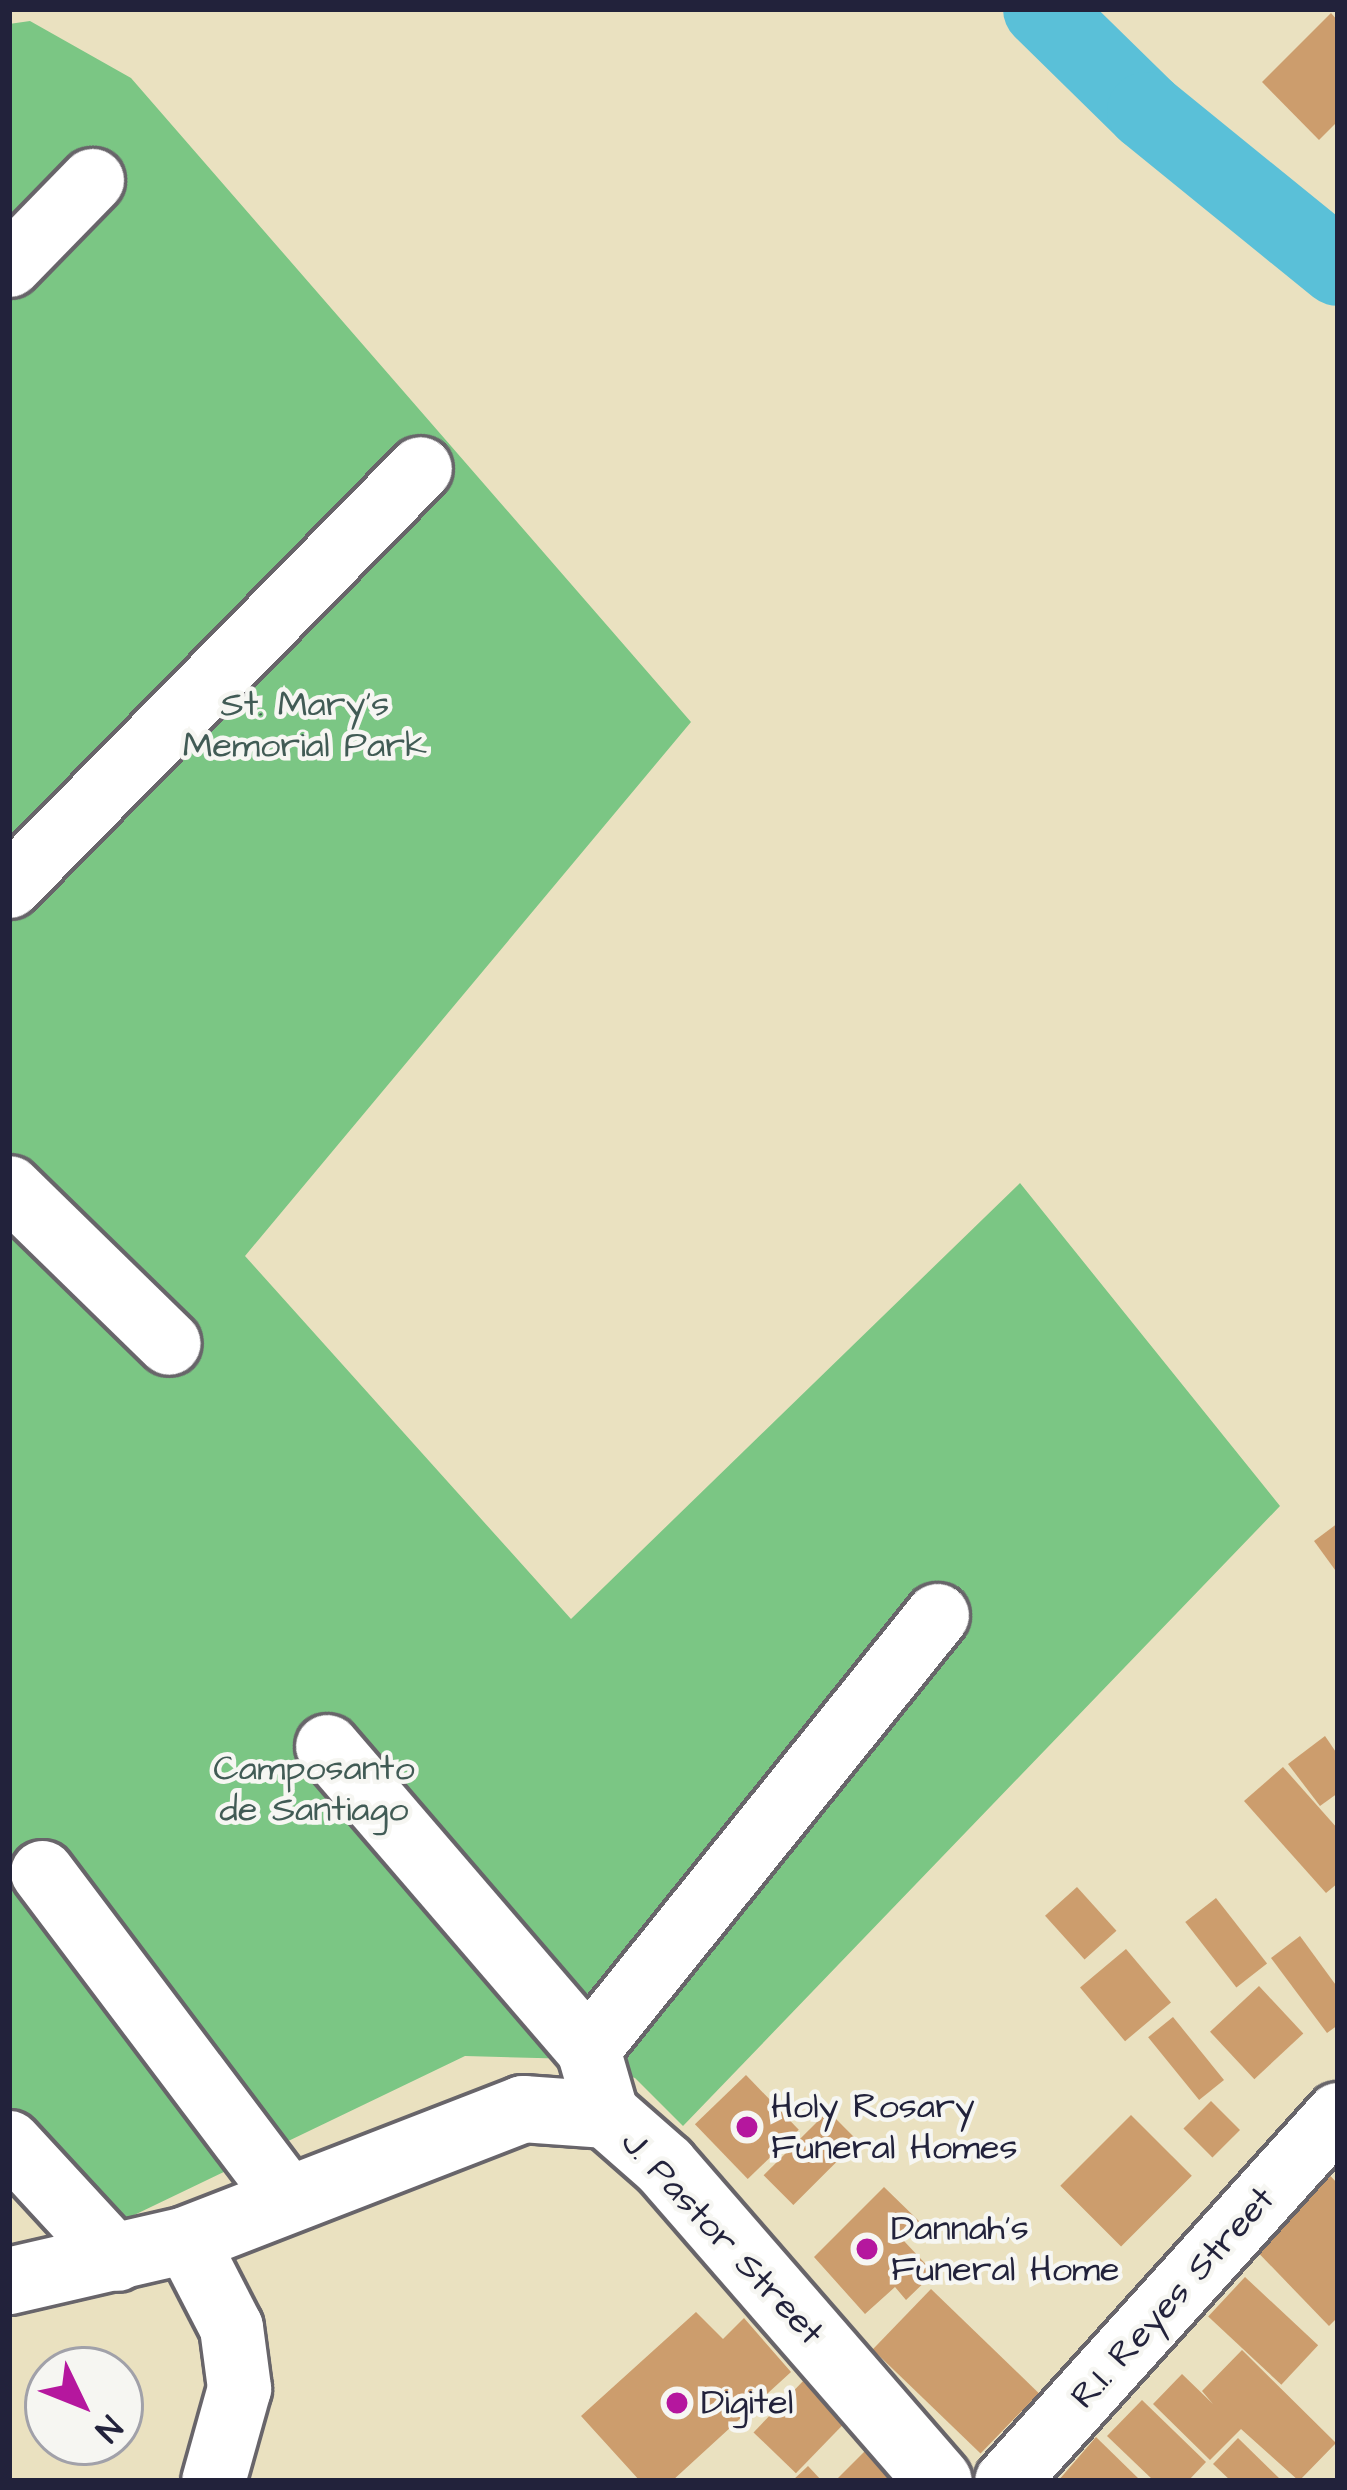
<!DOCTYPE html>
<meta charset="utf-8">
<style>
body{margin:0}
#map{position:relative;width:1347px;height:2490px;overflow:hidden;background:#eae1c0;font-family:"Architects Daughter",sans-serif}
div>[style]{position:absolute}
[style*='--x']{left:calc(var(--x)*1px);top:calc(var(--y)*1px);width:calc(var(--w)*1px);rotate:calc(var(--a)*1deg)}
.green>*{inset:0;background:#7bc684}
.river>*{height:78px;margin:-39px;padding:0 39px;transform-origin:39px;border-radius:39px;background:#5ac0d8}
.building>*{inset:0;background:#cc9d6d;transform-origin:0 0}
.roads{filter:drop-shadow(3px 0 #68656a) drop-shadow(-3px 0 #68656a) drop-shadow(0 3px #68656a) drop-shadow(0 -3px #68656a)}
.minor>*{height:63px;margin:-31.5px;padding:0 31.5px;transform-origin:31.5px;border-radius:31.5px;background:#fff}
.major>*{height:66px;margin:-33px;padding:0 33px;transform-origin:33px;border-radius:33px;background:#fff}
.dots>*{width:33px;height:33px;translate:-50% -50%;box-sizing:border-box;border:6px solid #f6f6f2;border-radius:50%}
span{translate:-50% -50%;white-space:nowrap;text-align:center;line-height:1.15;-webkit-text-stroke:9px #f6f6f2;paint-order:stroke}
.park-label{font-size:36px;color:#415b55}
.poi-label{font-size:36px;color:#22223b}
.left{translate:0 -50%;text-align:left}
.street-label{font-size:36px;color:#22223b}
.frame{position:absolute;inset:0;border:12px solid #22223b;pointer-events:none}
.north{position:absolute;left:24px;top:2346px;width:120px;height:120px;box-sizing:border-box;background:#f6f6f2;border:3px solid #a1a1a9;border-radius:50%;rotate:133deg;font-size:33px;font-weight:700;line-height:48px;text-align:center;color:#22223b}
.north::after{content:'';display:block;margin:auto;width:42px;height:54px;background:#b5179e;clip-path:polygon(50% 0,100% 100%,50% 72%,0 100%)}
</style>
<div id="map">
<div class="green">
<i style="clip-path:polygon(30px 21px,131px 78px,691px 722px,245px 1256px,571px 1619px,1020px 1183px,1280px 1506px,683px 2126px,635px 2078px,577px 2059px,465px 2056px,103px 2230px,9px 2123px,9px 24px)"></i>
</div>
<div class="river">
<i style="--x:1042;--y:9;--w:146;--a:44.4"></i>
<i style="--x:1146;--y:111;--w:247;--a:39.1"></i>
</div>
<div class="building">
<i style="clip-path:polygon(1331px 13px,1338px 21px,1338px 121px,1319px 140px,1262px 82px)"></i>
<i style="clip-path:polygon(1338px 1523px,1338px 1574px,1314px 1541px)"></i>
<i style="clip-path:polygon(1325px 1736px,1338px 1755px,1338px 1793px,1320px 1806px,1288px 1764px)"></i>
<i style="clip-path:polygon(1283px 1767px,1338px 1829px,1338px 1883px,1326px 1893px,1244px 1801px)"></i>
<i style="left:1077px;top:1887px;width:59px;height:43px;rotate:48deg"></i>
<i style="left:1216px;top:1898px;width:83px;height:39px;rotate:52deg"></i>
<i style="clip-path:polygon(1300px 1936px,1338px 1988px,1338px 2025px,1327px 2033px,1271px 1958px)"></i>
<i style="left:1126px;top:1949px;width:70px;height:60px;rotate:50deg"></i>
<i style="left:1259px;top:1986px;width:65px;height:67px;rotate:47deg"></i>
<i style="left:1173px;top:2017px;width:81px;height:32px;rotate:51deg"></i>
<i style="left:746px;top:2075px;width:76px;height:71px;rotate:46deg"></i>
<i style="left:1211px;top:2101px;width:41px;height:39px;rotate:45deg"></i>
<i style="left:828px;top:2111px;width:42px;height:91px;rotate:45deg"></i>
<i style="left:1131px;top:2115px;width:86px;height:100px;rotate:45deg"></i>
<i style="clip-path:polygon(1323px 2168px,1338px 2184px,1338px 2317px,1329px 2326px,1247px 2241px)"></i>
<i style="clip-path:polygon(884px 2187px,922px 2224px,904px 2241px,934px 2273px,906px 2300px,895px 2287px,865px 2314px,814px 2257px)"></i>
<i style="left:1245px;top:2277px;width:100px;height:54px;rotate:43deg"></i>
<i style="left:931px;top:2289px;width:150px;height:84px;rotate:44deg"></i>
<i style="clip-path:polygon(696px 2312px,723px 2339px,744px 2318px,791px 2372px,672px 2481px,640px 2481px,581px 2416px)"></i>
<i style="clip-path:polygon(1242px 2350px,1336px 2443px,1299px 2481px,1241px 2429px,1210px 2460px,1153px 2404px,1182px 2374px,1213px 2404px,1202px 2391px)"></i>
<i style="left:807px;top:2377px;width:59px;height:77px;rotate:44deg"></i>
<i style="clip-path:polygon(1142px 2400px,1206px 2462px,1188px 2481px,1154px 2481px,1107px 2436px)"></i>
<i style="clip-path:polygon(1096px 2437px,1141px 2481px,1058px 2481px)"></i>
<i style="clip-path:polygon(1238px 2438px,1282px 2481px,1231px 2481px,1213px 2464px)"></i>
<i style="clip-path:polygon(867px 2449px,900px 2481px,835px 2481px)"></i>
<i style="clip-path:polygon(808px 2466px,822px 2481px,792px 2481px)"></i>
</div>
<div class="roads">
<div class="minor">
<i style="--x:9;--y:265;--w:119;--a:-45.7"></i>
<i style="--x:9;--y:886;--w:586;--a:-45.48"></i>
<i style="--x:9;--y:1187;--w:223;--a:44.3"></i>
<i style="--x:327;--y:1746;--w:400;--a:49.3"></i>
<i style="--x:42;--y:1872;--w:408;--a:53"></i>
<i style="--x:607;--y:2115;--w:69;--a:-106.1"></i>
<i style="--x:588;--y:2049;--w:557;--a:-51.2"></i>
<i style="--x:9;--y:2142;--w:159;--a:47.3"></i>
<i style="--x:186;--y:2240;--w:98;--a:62.7"></i>
<i style="--x:231;--y:2327;--w:62;--a:82.5"></i>
<i style="--x:239;--y:2388;--w:97;--a:105.6"></i>
<i style="--x:1006;--y:2481;--w:495;--a:-47.9"></i>
</div>
<div class="major">
<i style="--x:9;--y:2281;--w:182;--a:-13"></i>
<i style="--x:186;--y:2240;--w:362;--a:-21.2"></i>
<i style="--x:523;--y:2109;--w:84;--a:4.1"></i>
<i style="--x:607;--y:2115;--w:77;--a:41.3"></i>
<i style="--x:665;--y:2166;--w:417;--a:49"></i>
</div>
</div>
<div class="dots">
<i style="left:747px;top:2127px;background:#b5179e"></i>
<i style="left:867px;top:2249px;background:#b5179e"></i>
<i style="left:677px;top:2403px;background:#b5179e"></i>
</div>
<div class="park-label">
<span style="left:305px;top:725px">St. Mary's<br>Memorial Park</span>
<span style="left:314px;top:1789px">Camposanto<br>de Santiago</span>
</div>
<div class="poi-label">
<span class="left" style="left:771px;top:2127px">Holy Rosary<br>Funeral Homes</span>
<span class="left" style="left:891px;top:2249px">Dannah’s<br>Funeral Home</span>
<span class="left" style="left:701px;top:2403px">Digitel</span>
</div>
<div class="street-label">
<span style="left:722px;top:2238px;rotate:47deg">J. Pastor Street</span>
<span style="left:1173px;top:2298px;rotate:-48deg">R.I. Reyes Street</span>
</div>
<div class="frame"></div>
<div class="north">N</div>
</div>
